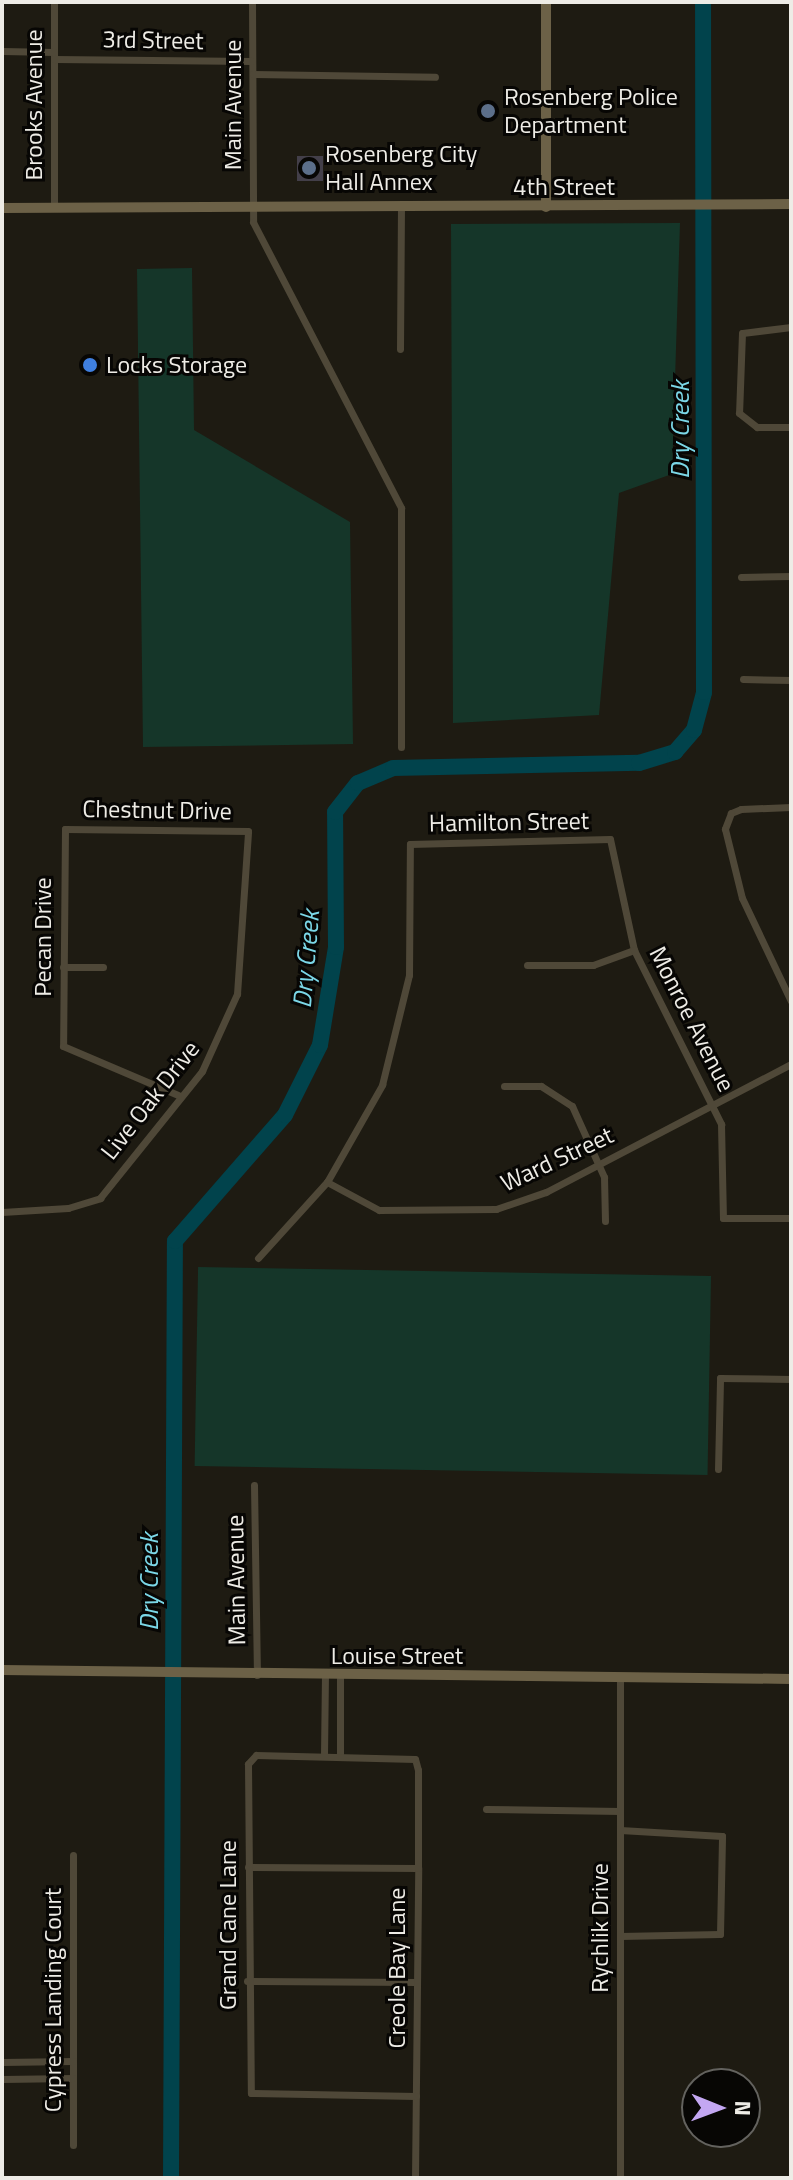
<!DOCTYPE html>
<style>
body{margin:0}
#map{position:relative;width:793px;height:2180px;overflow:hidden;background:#1e1b12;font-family:"Titillium Web",sans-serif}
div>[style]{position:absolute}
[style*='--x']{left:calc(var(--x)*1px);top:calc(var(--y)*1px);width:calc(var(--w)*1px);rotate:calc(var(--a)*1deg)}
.green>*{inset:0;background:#153629;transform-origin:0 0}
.river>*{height:16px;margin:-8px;padding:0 8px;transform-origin:8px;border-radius:8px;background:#01434c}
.building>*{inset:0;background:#433f49;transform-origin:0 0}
.street>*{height:7px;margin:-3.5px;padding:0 3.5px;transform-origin:3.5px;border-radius:3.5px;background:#4f4838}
.secondary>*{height:10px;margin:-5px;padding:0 5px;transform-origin:5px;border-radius:5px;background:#6c6147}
.dots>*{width:22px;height:22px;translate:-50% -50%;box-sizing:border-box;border:4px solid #070604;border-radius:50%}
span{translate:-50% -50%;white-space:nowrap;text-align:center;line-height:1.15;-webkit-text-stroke:6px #070604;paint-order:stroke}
.street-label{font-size:24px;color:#eeece6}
.poi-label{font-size:24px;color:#eeece6}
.left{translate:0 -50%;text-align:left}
.water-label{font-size:26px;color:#7bd7e7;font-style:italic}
.frame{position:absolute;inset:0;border:4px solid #eeece6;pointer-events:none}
.north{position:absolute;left:681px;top:2068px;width:80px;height:80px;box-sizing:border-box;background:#070604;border:2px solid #63625e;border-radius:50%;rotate:91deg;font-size:22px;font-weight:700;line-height:32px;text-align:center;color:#eeece6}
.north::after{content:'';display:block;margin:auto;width:28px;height:36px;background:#c3a7f2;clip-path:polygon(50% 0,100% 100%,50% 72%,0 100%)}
</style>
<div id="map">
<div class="green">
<i style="clip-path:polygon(680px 223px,672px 474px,619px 493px,599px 715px,453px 723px,451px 224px)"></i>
<i style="clip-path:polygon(192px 268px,194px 430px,350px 522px,353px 744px,143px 747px,137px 269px)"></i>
<i style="left:711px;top:1276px;width:199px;height:513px;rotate:91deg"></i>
</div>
<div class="river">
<i style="--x:171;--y:2178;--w:937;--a:-89.76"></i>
<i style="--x:175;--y:1241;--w:167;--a:-48.9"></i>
<i style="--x:285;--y:1115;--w:78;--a:-63.4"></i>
<i style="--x:320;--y:1045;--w:99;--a:-80.7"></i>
<i style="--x:336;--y:947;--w:135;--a:-90.4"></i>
<i style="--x:335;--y:812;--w:37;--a:-52"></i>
<i style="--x:358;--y:783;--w:38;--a:-23"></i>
<i style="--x:393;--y:768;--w:246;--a:-1.2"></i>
<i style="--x:639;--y:763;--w:38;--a:-17"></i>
<i style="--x:675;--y:752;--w:29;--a:-49"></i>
<i style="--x:694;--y:730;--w:39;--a:-75"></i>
<i style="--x:704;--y:692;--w:690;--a:-90.08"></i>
</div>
<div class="building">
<i style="left:297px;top:156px;width:26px;height:25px"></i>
</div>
<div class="street">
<i style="--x:54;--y:2;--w:206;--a:90"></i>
<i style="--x:252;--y:2;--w:220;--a:89.7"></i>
<i style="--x:253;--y:222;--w:322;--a:62.6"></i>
<i style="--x:401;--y:508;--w:239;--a:90"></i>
<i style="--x:2;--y:51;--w:52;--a:1.1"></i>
<i style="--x:54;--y:59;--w:198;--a:0.6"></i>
<i style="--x:253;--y:74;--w:182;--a:0.9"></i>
<i style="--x:791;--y:327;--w:49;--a:173"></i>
<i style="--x:742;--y:333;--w:80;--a:92.1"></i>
<i style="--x:739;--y:413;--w:23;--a:38"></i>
<i style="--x:757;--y:427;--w:34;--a:0"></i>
<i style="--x:400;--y:349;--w:143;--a:-89.6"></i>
<i style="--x:741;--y:577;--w:50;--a:-1.1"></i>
<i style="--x:743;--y:679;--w:48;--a:1.2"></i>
<i style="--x:791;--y:807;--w:50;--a:177.7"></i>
<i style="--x:741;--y:809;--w:11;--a:158"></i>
<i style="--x:731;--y:813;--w:17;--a:111"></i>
<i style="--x:725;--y:829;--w:71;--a:76.2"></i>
<i style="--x:742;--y:898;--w:114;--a:64.6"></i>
<i style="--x:527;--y:965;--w:66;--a:0"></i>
<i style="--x:593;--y:965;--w:44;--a:-20.1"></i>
<i style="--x:63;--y:967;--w:40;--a:0"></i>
<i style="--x:504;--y:1086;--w:37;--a:0"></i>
<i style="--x:541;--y:1086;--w:37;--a:33"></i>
<i style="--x:572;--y:1106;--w:78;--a:65.7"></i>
<i style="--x:604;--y:1177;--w:44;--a:88.7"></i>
<i style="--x:327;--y:1182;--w:59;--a:28.3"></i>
<i style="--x:379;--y:1210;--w:117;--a:-0.5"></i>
<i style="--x:496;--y:1209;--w:53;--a:-18.8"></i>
<i style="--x:546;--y:1192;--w:276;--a:-27.6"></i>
<i style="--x:2;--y:1212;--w:66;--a:-3.5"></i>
<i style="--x:68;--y:1208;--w:34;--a:-17"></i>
<i style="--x:100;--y:1198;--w:163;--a:-51.2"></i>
<i style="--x:202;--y:1071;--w:85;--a:-65.6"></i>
<i style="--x:237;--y:994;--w:163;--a:-86.1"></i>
<i style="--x:248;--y:831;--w:183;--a:-179.4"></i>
<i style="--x:65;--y:829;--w:217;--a:90.5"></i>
<i style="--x:63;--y:1046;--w:125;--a:23.1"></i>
<i style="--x:258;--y:1258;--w:103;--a:-47.8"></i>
<i style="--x:327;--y:1182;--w:112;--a:-60.4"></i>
<i style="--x:382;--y:1085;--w:113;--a:-76.2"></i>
<i style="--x:409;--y:975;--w:131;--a:-89.6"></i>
<i style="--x:410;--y:844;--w:200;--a:-1.4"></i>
<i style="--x:610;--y:839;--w:114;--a:77.8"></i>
<i style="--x:634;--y:950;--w:195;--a:63.4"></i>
<i style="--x:721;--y:1124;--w:94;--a:88.8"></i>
<i style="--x:723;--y:1218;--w:68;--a:0"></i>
<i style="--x:718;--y:1469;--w:91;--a:-88.7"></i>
<i style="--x:720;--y:1378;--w:71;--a:0.8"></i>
<i style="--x:254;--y:1485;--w:190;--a:89.1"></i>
<i style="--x:340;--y:1676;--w:80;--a:90"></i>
<i style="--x:324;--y:1755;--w:79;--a:-89.3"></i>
<i style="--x:486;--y:1809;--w:134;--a:0.9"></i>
<i style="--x:73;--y:1855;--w:290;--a:90"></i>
<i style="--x:248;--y:1867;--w:170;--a:0.3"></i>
<i style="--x:620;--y:1936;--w:100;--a:-1.1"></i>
<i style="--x:720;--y:1934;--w:98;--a:-88.8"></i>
<i style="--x:722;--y:1836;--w:102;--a:-176.6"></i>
<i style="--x:247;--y:1981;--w:170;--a:0.3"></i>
<i style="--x:2;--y:2062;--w:71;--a:-0.8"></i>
<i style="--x:2;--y:2079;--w:71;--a:-0.8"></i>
<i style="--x:415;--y:2178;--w:310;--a:-89.4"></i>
<i style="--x:418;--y:1868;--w:98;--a:-90"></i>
<i style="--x:418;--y:1770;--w:11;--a:-105"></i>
<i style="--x:415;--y:1759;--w:159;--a:-178.6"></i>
<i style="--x:256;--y:1755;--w:12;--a:132"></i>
<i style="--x:248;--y:1764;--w:329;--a:89.5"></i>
<i style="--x:251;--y:2093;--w:165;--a:1"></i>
<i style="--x:620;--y:2178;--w:500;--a:-90"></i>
</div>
<div class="secondary">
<i style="--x:546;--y:2;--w:205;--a:90"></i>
<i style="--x:2;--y:208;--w:789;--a:-0.29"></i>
<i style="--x:2;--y:1670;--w:789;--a:0.65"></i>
</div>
<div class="dots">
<i style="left:488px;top:111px;background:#5c6f8a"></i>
<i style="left:309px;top:168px;background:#5c6f8a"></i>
<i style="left:90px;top:365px;background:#3f7fe0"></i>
</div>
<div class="street-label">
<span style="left:153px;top:40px;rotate:1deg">3rd Street</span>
<span style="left:34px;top:105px;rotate:-90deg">Brooks Avenue</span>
<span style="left:233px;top:105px;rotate:-90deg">Main Avenue</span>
<span style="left:564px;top:187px">4th Street</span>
<span style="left:157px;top:810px;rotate:1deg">Chestnut Drive</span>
<span style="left:509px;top:822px;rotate:-1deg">Hamilton Street</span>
<span style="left:43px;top:937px;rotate:-90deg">Pecan Drive</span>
<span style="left:692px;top:1019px;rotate:63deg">Monroe Avenue</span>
<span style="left:150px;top:1100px;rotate:-52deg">Live Oak Drive</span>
<span style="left:557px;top:1159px;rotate:-25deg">Ward Street</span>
<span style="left:236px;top:1580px;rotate:-91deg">Main Avenue</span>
<span style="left:397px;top:1656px">Louise Street</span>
<span style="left:228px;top:1925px;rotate:-90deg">Grand Cane Lane</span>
<span style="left:600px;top:1928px;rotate:-90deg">Rychlik Drive</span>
<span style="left:397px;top:1968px;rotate:-90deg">Creole Bay Lane</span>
<span style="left:53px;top:2000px;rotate:-90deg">Cypress Landing Court</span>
</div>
<div class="poi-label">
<span class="left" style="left:504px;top:111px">Rosenberg Police<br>Department</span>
<span class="left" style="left:325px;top:168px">Rosenberg City<br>Hall Annex</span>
<span class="left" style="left:106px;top:365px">Locks Storage</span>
</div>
<div class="water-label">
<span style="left:680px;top:430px;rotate:-90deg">Dry Creek</span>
<span style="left:306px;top:959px;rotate:-85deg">Dry Creek</span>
<span style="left:149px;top:1582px;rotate:-90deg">Dry Creek</span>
</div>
<div class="frame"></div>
<div class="north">N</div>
</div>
